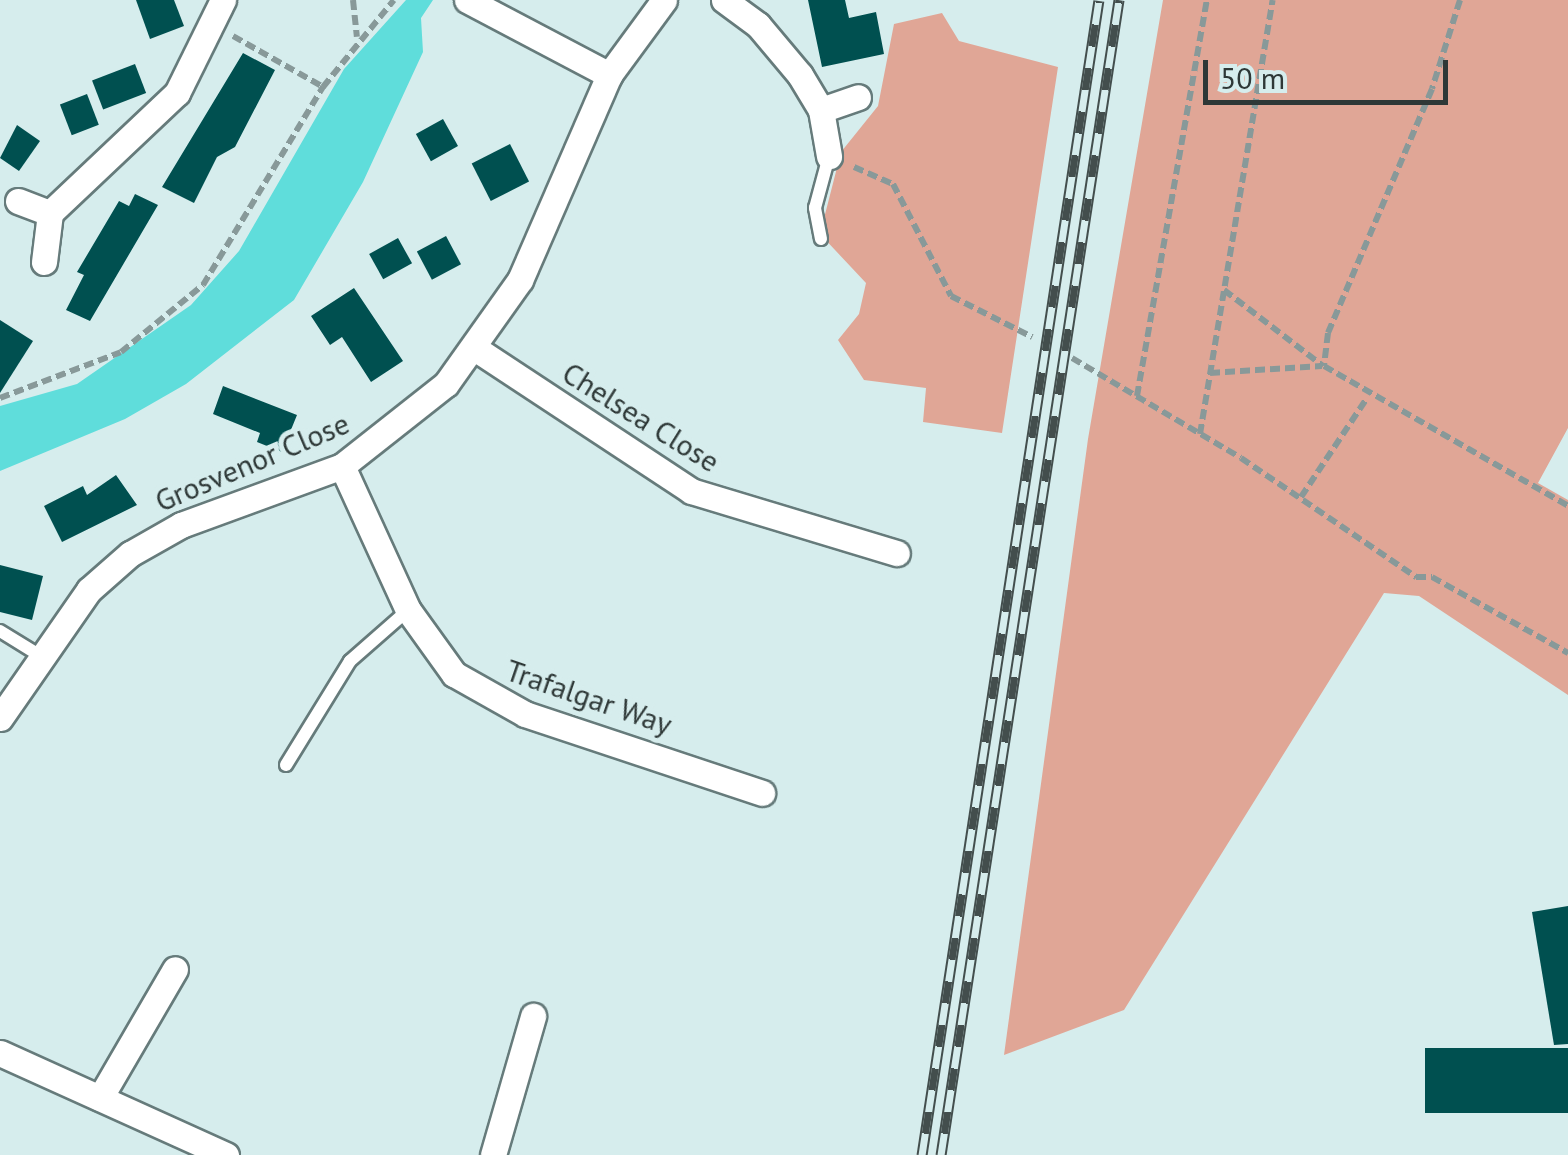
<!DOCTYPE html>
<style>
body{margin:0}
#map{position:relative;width:1568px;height:1155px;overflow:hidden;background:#d6eded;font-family:"PT Sans",sans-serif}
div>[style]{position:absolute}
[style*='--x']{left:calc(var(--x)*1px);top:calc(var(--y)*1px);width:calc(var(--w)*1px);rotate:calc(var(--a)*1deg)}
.green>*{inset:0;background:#e0a696}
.water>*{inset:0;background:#5fdddb}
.building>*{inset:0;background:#005050;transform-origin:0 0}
.path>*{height:6px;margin-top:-3px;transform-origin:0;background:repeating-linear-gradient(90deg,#899 0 10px,transparent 0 15px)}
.roads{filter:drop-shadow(2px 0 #667b7b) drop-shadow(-2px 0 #667b7b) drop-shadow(0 2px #667b7b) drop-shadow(0 -2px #667b7b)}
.lane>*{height:12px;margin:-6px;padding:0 6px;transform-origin:6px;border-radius:6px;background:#fff}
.street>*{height:25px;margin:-12.5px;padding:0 12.5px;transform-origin:12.5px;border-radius:12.5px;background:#fff}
.rail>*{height:11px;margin-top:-5.5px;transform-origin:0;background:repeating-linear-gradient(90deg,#d6eded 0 22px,#434e4d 0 44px);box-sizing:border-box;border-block:2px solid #434e4d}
span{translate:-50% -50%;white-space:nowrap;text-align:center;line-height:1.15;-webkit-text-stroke:10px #d6eded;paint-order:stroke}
.street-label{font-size:30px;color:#2e3837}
.scale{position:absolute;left:1203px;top:60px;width:245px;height:45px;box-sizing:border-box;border:5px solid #2e3837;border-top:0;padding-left:12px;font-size:30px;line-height:35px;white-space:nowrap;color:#2e3837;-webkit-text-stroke:8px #d6eded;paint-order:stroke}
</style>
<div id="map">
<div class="green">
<i style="clip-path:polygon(1163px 0,1568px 0,1568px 428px,1538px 483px,1568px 500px,1568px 695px,1419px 596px,1384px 593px,1124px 1010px,1004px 1055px,1088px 439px)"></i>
<i style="clip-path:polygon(942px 13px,959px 41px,1058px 67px,1002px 433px,923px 422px,926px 388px,864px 380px,838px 340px,859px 314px,866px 283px,820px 234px,841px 152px,878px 106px,894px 24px)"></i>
</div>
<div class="water">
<i style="clip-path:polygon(406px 0,433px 0,421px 18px,423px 52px,363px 182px,294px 300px,186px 384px,125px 419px,0 471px,0 406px,77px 384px,191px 305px,239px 251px,344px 69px)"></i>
</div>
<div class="building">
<i style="clip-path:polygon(136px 0,174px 0,184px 26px,150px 39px)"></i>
<i style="clip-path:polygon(808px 0,845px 0,849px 18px,876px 12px,884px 54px,822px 67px)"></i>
<i style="clip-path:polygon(243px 53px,275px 70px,235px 147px,217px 157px,194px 203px,162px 187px)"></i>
<i style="left:135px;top:64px;width:31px;height:46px;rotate:69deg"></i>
<i style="left:87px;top:94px;width:33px;height:29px;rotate:69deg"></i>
<i style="left:443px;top:119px;width:31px;height:31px;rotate:61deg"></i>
<i style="clip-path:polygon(17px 125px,40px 141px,19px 171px,0 158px)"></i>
<i style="left:510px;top:144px;width:42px;height:43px;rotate:63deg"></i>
<i style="clip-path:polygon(135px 194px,158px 205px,90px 321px,66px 310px,84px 275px,77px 272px,119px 201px,129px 206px)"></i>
<i style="left:446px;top:236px;width:32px;height:33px;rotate:62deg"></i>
<i style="left:398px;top:238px;width:29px;height:33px;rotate:61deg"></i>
<i style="clip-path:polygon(354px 288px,403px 361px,371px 382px,342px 337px,330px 345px,311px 316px)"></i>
<i style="clip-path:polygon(0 320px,33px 341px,0 393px)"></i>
<i style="clip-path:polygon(223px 386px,297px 415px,282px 452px,257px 442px,260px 433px,213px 414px)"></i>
<i style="clip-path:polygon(116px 475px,137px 505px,62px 542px,44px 506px,83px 486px,87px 495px)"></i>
<i style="clip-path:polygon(0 565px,43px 576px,32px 620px,0 612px)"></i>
<i style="clip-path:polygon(1568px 906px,1568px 1044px,1554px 1045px,1532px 912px)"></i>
<i style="left:1568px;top:1048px;width:65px;height:143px;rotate:90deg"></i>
</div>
<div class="path">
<i style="--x:353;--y:0;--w:37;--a:84"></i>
<i style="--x:1460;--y:0;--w:93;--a:107.5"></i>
<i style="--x:1432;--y:89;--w:265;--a:113.1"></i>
<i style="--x:1328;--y:333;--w:33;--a:97"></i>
<i style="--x:1324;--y:366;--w:281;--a:29.8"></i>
<i style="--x:233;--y:36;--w:103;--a:29.5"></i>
<i style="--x:854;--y:167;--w:43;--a:23.6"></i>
<i style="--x:893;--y:184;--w:126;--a:62.6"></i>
<i style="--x:951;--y:296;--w:91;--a:26.8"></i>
<i style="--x:1224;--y:290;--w:125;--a:37.5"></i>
<i style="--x:1072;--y:358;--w:196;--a:30.6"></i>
<i style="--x:1241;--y:458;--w:212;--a:34.2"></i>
<i style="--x:1416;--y:577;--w:16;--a:0"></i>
<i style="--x:1432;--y:577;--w:156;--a:29.2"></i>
<i style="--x:1210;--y:373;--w:112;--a:-3.6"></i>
<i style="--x:1137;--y:396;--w:402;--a:-80"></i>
<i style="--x:0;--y:398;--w:129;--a:-20.8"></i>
<i style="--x:121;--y:352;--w:106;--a:-39.3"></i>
<i style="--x:203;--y:285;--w:232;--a:-58.8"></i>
<i style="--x:323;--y:87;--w:112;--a:-50.8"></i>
<i style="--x:1200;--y:434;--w:440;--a:-80.5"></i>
<i style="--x:1301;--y:497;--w:119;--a:-56.3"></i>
</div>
<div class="roads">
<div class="lane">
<i style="--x:821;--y:239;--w:32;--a:-101"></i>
<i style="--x:815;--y:208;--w:54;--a:-74.9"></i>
<i style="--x:0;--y:631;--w:46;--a:31.6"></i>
<i style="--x:286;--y:765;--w:122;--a:-58.4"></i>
<i style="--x:350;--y:661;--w:77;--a:-41.3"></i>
</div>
<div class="street">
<i style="--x:467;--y:0;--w:161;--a:27.8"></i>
<i style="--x:724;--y:0;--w:42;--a:36.3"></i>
<i style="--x:758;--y:25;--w:65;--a:50"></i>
<i style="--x:800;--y:75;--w:41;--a:59"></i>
<i style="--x:821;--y:110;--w:47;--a:80.1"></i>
<i style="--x:821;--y:110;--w:39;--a:-19"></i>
<i style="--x:18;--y:201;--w:34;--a:21"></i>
<i style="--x:44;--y:262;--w:49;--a:-83"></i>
<i style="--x:50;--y:213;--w:175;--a:-43.4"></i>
<i style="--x:177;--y:93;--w:104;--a:-63.7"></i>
<i style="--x:476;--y:349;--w:258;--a:33.4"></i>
<i style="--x:691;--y:491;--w:215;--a:16.8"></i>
<i style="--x:342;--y:466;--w:158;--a:65.4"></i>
<i style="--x:408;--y:610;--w:79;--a:54.3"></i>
<i style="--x:454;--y:674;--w:81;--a:29.4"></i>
<i style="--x:525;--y:714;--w:250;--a:18.4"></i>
<i style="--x:0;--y:718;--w:156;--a:-55.2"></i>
<i style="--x:89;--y:590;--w:55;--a:-41.3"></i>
<i style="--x:130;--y:554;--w:59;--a:-29.6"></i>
<i style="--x:181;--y:525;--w:171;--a:-20.1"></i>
<i style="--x:342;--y:466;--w:132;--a:-38.3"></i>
<i style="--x:446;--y:384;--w:128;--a:-54.6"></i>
<i style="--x:520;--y:280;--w:223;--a:-66.5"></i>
<i style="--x:609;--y:75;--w:93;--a:-53.7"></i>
<i style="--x:0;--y:1053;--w:248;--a:24.3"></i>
<i style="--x:100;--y:1098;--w:149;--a:-59.8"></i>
<i style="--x:493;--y:1155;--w:145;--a:-73.9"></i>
</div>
</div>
<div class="rail">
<i style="--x:922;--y:1155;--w:1168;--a:-81.29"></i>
<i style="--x:941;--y:1155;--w:1169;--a:-81.24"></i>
</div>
<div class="street-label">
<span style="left:641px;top:417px;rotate:32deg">Chelsea Close</span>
<span style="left:252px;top:462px;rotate:-23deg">Grosvenor Close</span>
<span style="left:589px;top:697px;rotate:19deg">Trafalgar Way</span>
</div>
<div class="scale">50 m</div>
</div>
